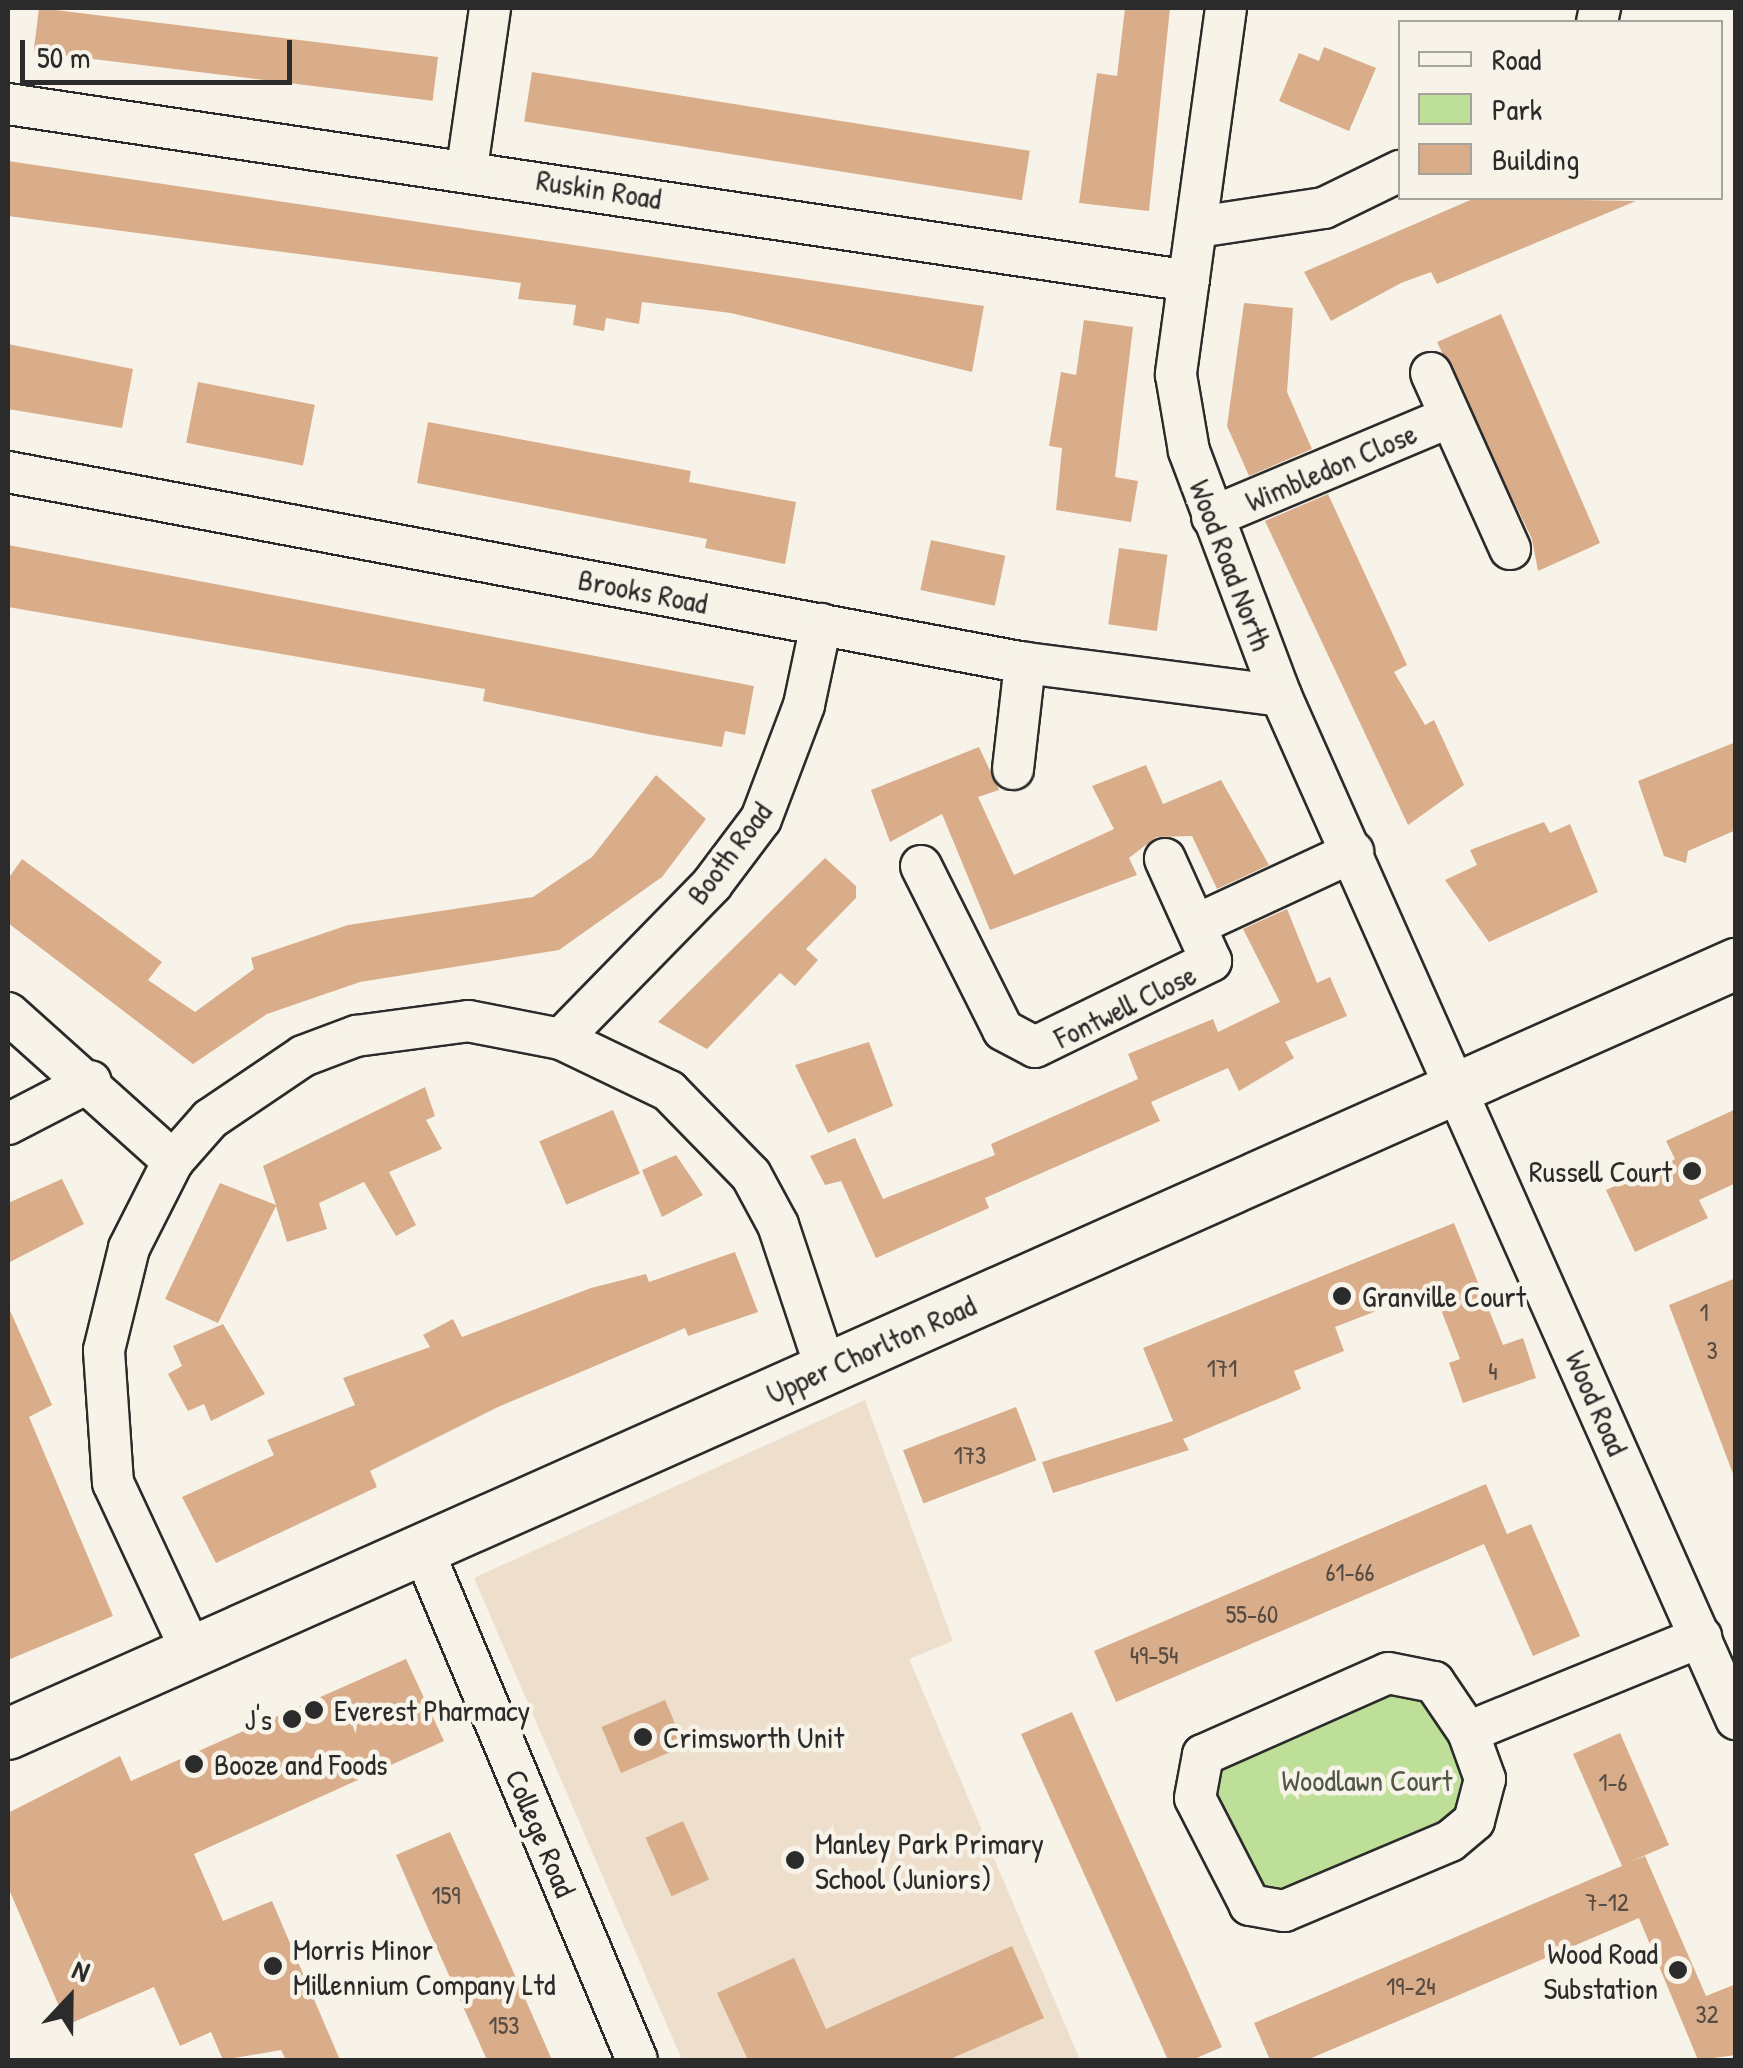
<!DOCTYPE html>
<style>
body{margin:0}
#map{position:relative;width:1743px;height:2068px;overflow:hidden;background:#f7f3e8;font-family:"Patrick Hand",sans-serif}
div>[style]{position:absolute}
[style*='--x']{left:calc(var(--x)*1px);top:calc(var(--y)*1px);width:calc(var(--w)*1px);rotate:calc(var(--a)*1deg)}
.built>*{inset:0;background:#eedecc}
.green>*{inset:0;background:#bedf98}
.building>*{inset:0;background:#d9ad8a;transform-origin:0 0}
.roads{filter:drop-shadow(2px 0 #2b2b2b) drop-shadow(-2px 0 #2b2b2b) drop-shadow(0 2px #2b2b2b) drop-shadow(0 -2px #2b2b2b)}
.minor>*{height:40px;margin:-20px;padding:0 20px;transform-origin:20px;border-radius:20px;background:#f7f3e8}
.major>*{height:50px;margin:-25px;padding:0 25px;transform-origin:25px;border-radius:25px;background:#f7f3e8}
.dots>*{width:28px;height:28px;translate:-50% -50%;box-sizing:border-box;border:5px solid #f7f3e8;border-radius:50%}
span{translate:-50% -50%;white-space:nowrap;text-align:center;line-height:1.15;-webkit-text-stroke:9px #f7f3e8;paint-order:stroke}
.number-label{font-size:25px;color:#564c43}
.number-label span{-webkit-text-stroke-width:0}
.street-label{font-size:30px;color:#2b2b2b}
.poi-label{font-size:30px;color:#2b2b2b}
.right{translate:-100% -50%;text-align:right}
.left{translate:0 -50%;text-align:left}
.park-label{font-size:30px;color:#505846}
.frame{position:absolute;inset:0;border:10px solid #2b2b2b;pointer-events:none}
.legend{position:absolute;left:1398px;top:20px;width:325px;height:180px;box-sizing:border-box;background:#f7f3e8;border:2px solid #a5a39c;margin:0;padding:12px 18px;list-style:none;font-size:30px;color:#2b2b2b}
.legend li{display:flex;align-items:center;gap:20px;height:50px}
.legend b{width:50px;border:2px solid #a5a39c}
.north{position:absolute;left:20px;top:1948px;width:100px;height:100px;-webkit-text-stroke:8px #f7f3e8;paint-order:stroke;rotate:22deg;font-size:28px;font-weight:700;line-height:40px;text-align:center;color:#2b2b2b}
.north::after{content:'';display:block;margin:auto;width:35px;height:45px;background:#2b2b2b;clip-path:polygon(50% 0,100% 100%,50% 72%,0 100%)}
.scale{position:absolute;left:20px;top:40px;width:272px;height:45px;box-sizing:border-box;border:5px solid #2b2b2b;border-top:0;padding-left:12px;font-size:30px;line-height:35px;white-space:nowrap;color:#2b2b2b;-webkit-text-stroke:8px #f7f3e8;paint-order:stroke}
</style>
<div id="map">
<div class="built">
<i style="clip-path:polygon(865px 1400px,953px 1641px,909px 1659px,1080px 2060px,682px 2060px,474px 1578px)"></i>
</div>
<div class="green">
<i style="clip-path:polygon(1398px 1685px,1431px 1696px,1468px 1776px,1460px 1815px,1292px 1894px,1262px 1890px,1212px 1803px,1215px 1774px)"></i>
</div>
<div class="building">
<i style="left:39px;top:8px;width:402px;height:44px;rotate:7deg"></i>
<i style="clip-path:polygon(1125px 8px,1170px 8px,1149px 211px,1079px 203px,1097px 73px,1117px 76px)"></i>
<i style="clip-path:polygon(1324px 47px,1376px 68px,1349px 131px,1279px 101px,1299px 53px,1319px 61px)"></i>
<i style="left:532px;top:72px;width:504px;height:50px;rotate:9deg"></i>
<i style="clip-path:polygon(8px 161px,984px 306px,972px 372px,731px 313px,642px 302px,639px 324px,606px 318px,604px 331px,573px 325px,576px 305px,518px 299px,521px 283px,8px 216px)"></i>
<i style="clip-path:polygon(1475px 198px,1636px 201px,1437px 284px,1431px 272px,1401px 283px,1331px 321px,1304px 272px)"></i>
<i style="clip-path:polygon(1244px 303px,1293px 308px,1287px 392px,1312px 449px,1249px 476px,1227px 426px)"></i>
<i style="clip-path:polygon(1501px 314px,1600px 543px,1538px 571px,1532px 539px,1437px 342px)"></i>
<i style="clip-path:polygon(1084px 320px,1133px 327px,1115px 477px,1138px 481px,1131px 522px,1056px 510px,1062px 448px,1049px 446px,1061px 372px,1076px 375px)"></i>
<i style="clip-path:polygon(8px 344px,133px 369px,122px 428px,8px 409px)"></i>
<i style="left:198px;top:382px;width:119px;height:62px;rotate:11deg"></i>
<i style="clip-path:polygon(428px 422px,691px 471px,689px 482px,796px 502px,785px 564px,705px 548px,707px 539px,417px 483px)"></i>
<i style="clip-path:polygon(1328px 494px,1407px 665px,1394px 672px,1425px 725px,1434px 720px,1464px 785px,1408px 825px,1265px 521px)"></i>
<i style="left:931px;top:540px;width:76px;height:51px;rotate:12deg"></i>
<i style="clip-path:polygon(8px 545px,754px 686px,745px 735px,725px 731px,722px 747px,647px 734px,483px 701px,485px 689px,8px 607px)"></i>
<i style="left:1119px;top:548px;width:49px;height:77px;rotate:8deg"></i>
<i style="clip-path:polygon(1736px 742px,1736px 830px,1688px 851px,1686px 863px,1664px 856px,1638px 781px)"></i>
<i style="clip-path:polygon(979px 747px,999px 790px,978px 797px,1014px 875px,1114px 829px,1092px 786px,1146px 765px,1163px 804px,1221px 780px,1269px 865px,1217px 889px,1192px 836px,1156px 837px,1129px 858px,1137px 875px,990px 930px,942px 814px,890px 842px,871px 790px)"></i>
<i style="clip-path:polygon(656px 775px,706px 819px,662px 877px,559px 950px,360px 982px,267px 1014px,193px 1064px,8px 923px,8px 879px,22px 859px,162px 962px,148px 980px,195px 1012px,254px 969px,251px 958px,348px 925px,533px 897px,592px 857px)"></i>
<i style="clip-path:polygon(1544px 822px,1550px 833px,1570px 824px,1598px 892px,1489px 942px,1445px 880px,1477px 865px,1470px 850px)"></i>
<i style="clip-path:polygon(825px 858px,856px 886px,856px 898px,806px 949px,818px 960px,795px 986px,780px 973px,707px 1049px,658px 1022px)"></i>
<i style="clip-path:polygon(1287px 909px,1317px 983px,1330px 977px,1347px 1016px,1285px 1042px,1294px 1058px,1239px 1091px,1228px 1068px,1151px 1102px,1160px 1121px,985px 1198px,989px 1208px,876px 1258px,841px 1181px,825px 1185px,810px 1156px,855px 1138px,883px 1199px,995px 1155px,991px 1144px,1138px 1079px,1128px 1054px,1213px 1019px,1218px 1032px,1280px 1002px,1243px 929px)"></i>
<i style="clip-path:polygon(869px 1042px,893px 1106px,828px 1133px,795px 1065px)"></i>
<i style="clip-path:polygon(425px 1087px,435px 1116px,426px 1120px,442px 1149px,389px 1172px,416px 1225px,396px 1236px,364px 1182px,319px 1203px,327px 1229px,287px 1242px,276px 1206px,218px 1323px,165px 1299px,220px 1183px,276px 1205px,263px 1166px)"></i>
<i style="clip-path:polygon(1736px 1109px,1736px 1183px,1699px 1200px,1708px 1218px,1635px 1252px,1606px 1190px,1675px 1159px,1666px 1141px)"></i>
<i style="left:613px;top:1110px;width:69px;height:80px;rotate:67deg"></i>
<i style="clip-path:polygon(676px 1155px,703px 1195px,662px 1217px,642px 1170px)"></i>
<i style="clip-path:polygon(62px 1179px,84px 1224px,8px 1263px,8px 1203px)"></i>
<i style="clip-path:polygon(1454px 1223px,1503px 1345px,1523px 1338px,1536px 1378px,1463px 1403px,1449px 1363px,1460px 1359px,1433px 1289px,1335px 1327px,1344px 1351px,1294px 1371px,1301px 1389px,1183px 1439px,1189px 1450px,1053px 1493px,1042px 1462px,1173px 1421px,1143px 1348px)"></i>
<i style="clip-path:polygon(735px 1252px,758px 1312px,688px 1336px,685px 1328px,498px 1407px,370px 1471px,377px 1487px,216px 1563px,182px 1497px,274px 1455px,267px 1440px,355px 1405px,343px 1378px,430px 1347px,423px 1335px,453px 1319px,462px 1337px,591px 1288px,646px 1274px,649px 1282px)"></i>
<i style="clip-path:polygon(1736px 1278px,1736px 1479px,1735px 1479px,1669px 1305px)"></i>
<i style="clip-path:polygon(8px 1306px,52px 1405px,29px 1417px,113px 1616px,8px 1660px)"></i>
<i style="clip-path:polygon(223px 1324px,265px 1394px,211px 1421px,204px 1404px,188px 1411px,168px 1374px,182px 1366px,173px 1346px)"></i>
<i style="left:1016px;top:1407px;width:57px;height:121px;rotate:69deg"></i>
<i style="clip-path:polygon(1486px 1484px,1507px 1534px,1531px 1524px,1580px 1636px,1533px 1656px,1484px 1544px,1116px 1702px,1094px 1651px)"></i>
<i style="clip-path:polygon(406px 1659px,444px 1741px,194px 1854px,223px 1921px,272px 1901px,340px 2060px,286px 2060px,281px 2050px,223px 2060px,211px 2032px,180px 2046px,154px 1987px,67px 2025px,8px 1887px,8px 1813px,120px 1756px,131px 1781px)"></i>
<i style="left:665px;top:1700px;width:50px;height:69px;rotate:67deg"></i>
<i style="clip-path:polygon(1072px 1712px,1222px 2047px,1192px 2060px,1168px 2060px,1021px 1734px)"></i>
<i style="clip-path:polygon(1620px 1733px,1669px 1845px,1627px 1863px,1645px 1856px,1706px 1996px,1736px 1984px,1736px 2055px,1698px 2060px,1639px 1918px,1307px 2060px,1270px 2060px,1254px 2023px,1622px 1866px,1573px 1754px)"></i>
<i style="left:683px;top:1821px;width:64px;height:41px;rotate:66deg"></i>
<i style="clip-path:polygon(450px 1832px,502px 1946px,552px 2060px,487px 2060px,426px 1924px,396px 1855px)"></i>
<i style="clip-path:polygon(1012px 1946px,1044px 2018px,948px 2060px,748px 2060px,717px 1993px,794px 1958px,826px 2029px)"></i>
</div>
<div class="roads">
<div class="minor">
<i style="--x:1226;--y:8;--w:370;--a:97.8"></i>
<i style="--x:1176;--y:375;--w:77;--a:80.3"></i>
<i style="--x:1189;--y:451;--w:262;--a:69.4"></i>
<i style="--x:1281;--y:696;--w:1120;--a:66.02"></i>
<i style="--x:1597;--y:22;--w:14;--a:-78"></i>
<i style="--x:8;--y:104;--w:1194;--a:8.52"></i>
<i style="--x:467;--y:168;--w:162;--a:-81.8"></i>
<i style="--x:1198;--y:227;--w:127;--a:-8.6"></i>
<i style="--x:1324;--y:208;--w:85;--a:-26"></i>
<i style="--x:1431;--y:373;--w:193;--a:65.8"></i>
<i style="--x:8;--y:472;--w:1035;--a:10.64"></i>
<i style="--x:1025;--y:663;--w:258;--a:7.3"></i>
<i style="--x:1212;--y:517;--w:258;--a:-22.8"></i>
<i style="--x:1013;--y:769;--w:107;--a:-83.5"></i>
<i style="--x:921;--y:866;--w:183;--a:63.4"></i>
<i style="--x:1003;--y:1030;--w:36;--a:28"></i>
<i style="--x:1035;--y:1047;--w:196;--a:-26"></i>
<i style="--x:1211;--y:961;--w:112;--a:-114.3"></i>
<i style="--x:1200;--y:923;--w:169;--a:-24.9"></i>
<i style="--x:8;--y:1013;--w:222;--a:41.9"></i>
<i style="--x:561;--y:1039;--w:216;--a:-45.7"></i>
<i style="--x:712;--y:884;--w:81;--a:-53"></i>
<i style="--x:761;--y:819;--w:122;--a:-69.3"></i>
<i style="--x:804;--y:705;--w:83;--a:-78.1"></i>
<i style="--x:8;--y:1124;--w:93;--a:-27.4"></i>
<i style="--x:423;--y:1550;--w:553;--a:67.24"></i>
<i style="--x:191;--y:1650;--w:184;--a:-115"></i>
<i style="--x:113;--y:1483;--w:133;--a:-93.9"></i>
<i style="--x:104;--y:1350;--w:105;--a:-76.2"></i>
<i style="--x:129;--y:1248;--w:97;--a:-63.2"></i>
<i style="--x:173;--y:1161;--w:56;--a:-48.6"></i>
<i style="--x:210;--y:1119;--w:112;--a:-34.1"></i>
<i style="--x:303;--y:1056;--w:57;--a:-20.7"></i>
<i style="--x:356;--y:1036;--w:113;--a:-7.6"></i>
<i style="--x:468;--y:1021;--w:95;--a:11"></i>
<i style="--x:561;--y:1039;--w:120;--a:25.7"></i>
<i style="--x:669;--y:1091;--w:117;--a:45.7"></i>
<i style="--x:751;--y:1175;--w:57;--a:61.6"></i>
<i style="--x:778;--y:1225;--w:152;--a:71.6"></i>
<i style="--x:1388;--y:1673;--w:47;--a:11.1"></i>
<i style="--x:1434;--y:1682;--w:60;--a:55.8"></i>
<i style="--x:1468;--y:1732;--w:50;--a:70.1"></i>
<i style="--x:1485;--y:1779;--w:43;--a:104.7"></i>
<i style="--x:1474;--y:1821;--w:31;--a:140"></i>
<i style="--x:1450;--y:1841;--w:180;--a:157.1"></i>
<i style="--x:1284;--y:1911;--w:35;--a:-170"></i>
<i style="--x:1250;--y:1905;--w:120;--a:-117.2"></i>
<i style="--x:1195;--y:1798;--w:44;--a:-79.5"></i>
<i style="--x:1203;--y:1755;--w:202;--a:-23.9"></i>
<i style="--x:1468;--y:1732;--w:252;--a:-22.2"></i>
</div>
<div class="major">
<i style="--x:8;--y:1734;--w:1892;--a:-24.02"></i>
</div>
</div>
<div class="dots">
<i style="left:1692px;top:1171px;background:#2b2b2b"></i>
<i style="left:1342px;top:1296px;background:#2b2b2b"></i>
<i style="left:314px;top:1710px;background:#2b2b2b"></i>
<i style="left:292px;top:1719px;background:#2b2b2b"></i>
<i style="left:643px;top:1737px;background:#2b2b2b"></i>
<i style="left:194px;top:1764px;background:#2b2b2b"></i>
<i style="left:795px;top:1860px;background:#2b2b2b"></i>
<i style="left:273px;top:1966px;background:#2b2b2b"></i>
<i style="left:1678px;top:1970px;background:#2b2b2b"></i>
</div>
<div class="number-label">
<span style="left:1704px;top:1312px">1</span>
<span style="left:1712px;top:1350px">3</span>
<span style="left:1222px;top:1368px">171</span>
<span style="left:1493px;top:1371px">4</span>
<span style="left:970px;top:1455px">173</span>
<span style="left:1350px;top:1572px">61-66</span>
<span style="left:1252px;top:1614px">55-60</span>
<span style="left:1154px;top:1655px">49-54</span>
<span style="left:1613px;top:1782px">1-6</span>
<span style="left:446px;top:1895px">159</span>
<span style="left:1607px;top:1902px">7-12</span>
<span style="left:1411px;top:1986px">19-24</span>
<span style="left:1707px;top:2014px">32</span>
<span style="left:504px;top:2025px">153</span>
</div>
<div class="street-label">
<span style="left:599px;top:189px;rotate:9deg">Ruskin Road</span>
<span style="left:1331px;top:467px;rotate:-23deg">Wimbledon Close</span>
<span style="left:1231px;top:565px;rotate:69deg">Wood Road North</span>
<span style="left:643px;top:591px;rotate:11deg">Brooks Road</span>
<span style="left:729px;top:853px;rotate:-53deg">Booth Road</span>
<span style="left:1125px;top:1006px;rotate:-26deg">Fontwell Close</span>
<span style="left:871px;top:1349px;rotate:-24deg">Upper Chorlton Road</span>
<span style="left:1597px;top:1403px;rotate:66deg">Wood Road</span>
<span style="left:541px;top:1833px;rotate:67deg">College Road</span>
</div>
<div class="poi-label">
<span class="right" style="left:1672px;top:1171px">Russell Court</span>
<span class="left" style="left:1362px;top:1296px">Granville Court</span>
<span class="left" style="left:334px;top:1710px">Everest Pharmacy</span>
<span class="right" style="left:272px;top:1719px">J's</span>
<span class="left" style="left:663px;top:1737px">Crimsworth Unit</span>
<span class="left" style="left:214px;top:1764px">Booze and Foods</span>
<span class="left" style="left:815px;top:1860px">Manley Park Primary<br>School (Juniors)</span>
<span class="left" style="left:293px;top:1966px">Morris Minor<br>Millennium Company Ltd</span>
<span class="right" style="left:1658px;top:1970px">Wood Road<br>Substation</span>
</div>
<div class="park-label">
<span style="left:1367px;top:1780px">Woodlawn Court</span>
</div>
<div class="frame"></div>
<ul class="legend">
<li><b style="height:12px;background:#f7f3e8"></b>Road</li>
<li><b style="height:28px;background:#bedf98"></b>Park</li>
<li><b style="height:28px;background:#d9ad8a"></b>Building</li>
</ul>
<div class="north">N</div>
<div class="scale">50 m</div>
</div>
